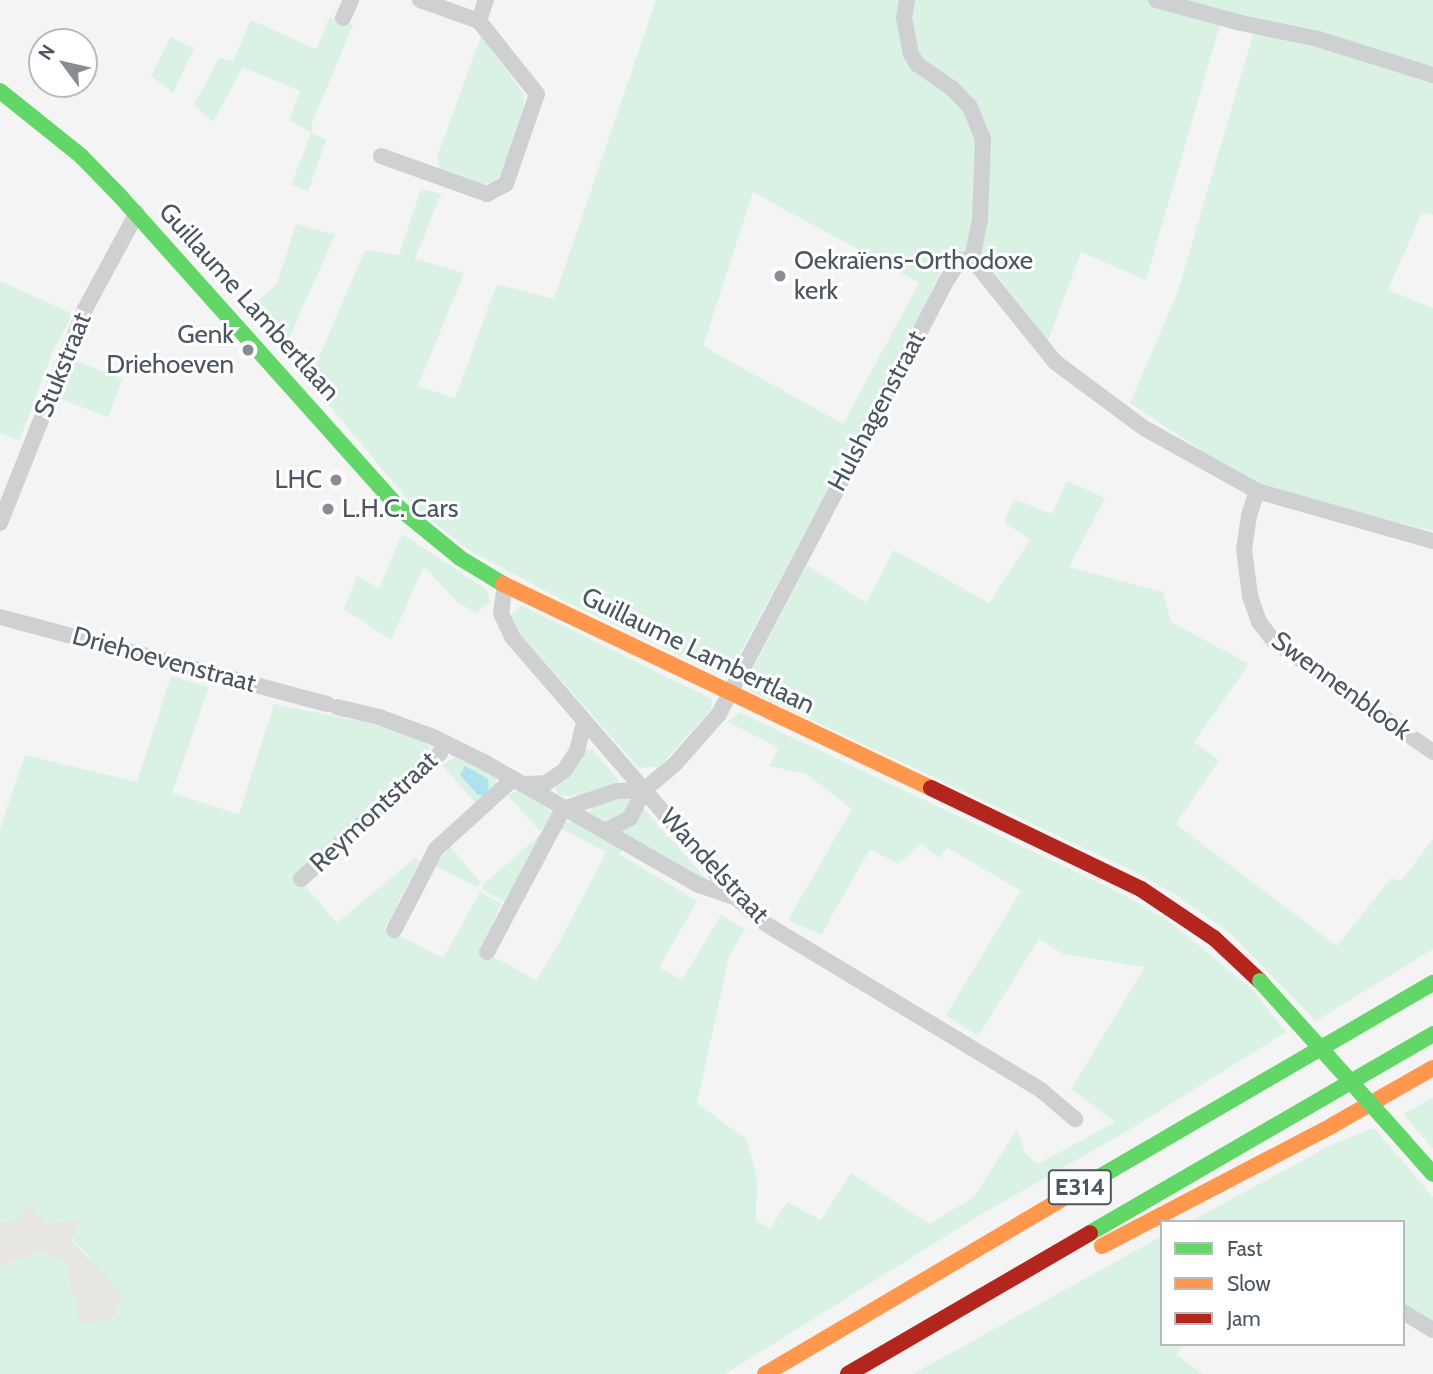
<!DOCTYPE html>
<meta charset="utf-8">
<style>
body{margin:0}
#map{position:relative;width:1433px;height:1374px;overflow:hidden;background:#f4f4f4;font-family:Cabin,sans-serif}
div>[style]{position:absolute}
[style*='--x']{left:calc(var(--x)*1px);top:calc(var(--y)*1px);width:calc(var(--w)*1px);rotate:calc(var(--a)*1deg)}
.green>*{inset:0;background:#d9f2e3;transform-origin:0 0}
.sand>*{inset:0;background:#e7e6e1}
.water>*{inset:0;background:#aee2f0}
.street>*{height:16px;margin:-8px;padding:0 8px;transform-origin:8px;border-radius:8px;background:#ced0d2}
.fast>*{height:16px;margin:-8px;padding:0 8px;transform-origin:8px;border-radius:8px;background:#63d668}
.slow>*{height:16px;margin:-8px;padding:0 8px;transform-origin:8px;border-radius:8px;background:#ff974d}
.jam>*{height:16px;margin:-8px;padding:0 8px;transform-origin:8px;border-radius:8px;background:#b3261e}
.fast-bridge>*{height:16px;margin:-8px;padding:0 8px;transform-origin:8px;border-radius:8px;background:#63d668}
.dots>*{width:19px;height:19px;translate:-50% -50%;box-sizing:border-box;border:4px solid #fff;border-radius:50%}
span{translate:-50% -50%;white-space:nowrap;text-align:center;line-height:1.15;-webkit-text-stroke:6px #fff;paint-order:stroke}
.shield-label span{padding:2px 5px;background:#fff;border:2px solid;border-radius:5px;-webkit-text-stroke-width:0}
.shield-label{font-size:24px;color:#4a5661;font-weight:700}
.poi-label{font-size:26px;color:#4a5661}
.left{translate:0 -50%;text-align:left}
.right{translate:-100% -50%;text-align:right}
.street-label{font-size:26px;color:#4a5661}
.legend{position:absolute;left:1160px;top:1220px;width:245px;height:126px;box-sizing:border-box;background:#fff;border:2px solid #b7bbc0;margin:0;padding:9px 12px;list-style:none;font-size:21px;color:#4a5661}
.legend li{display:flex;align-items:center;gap:14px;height:35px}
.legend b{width:35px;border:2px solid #b7bbc0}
.north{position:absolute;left:28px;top:28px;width:70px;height:70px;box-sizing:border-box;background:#fff;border:2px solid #b7bbc0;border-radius:50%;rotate:303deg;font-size:19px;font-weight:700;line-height:28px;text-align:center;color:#4a5661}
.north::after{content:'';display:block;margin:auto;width:24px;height:32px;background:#868d94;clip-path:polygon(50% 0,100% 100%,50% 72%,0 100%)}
</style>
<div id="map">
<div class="green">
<i style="clip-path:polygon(evenodd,656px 0,902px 0,904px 50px,964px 108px,976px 139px,974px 198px,967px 251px,948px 258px,850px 449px,840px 457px,839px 469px,730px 672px,716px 673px,567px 602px,470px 551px,413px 506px,309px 381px,365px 250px,399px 255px,421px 189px,441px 194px,415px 259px,464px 273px,418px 386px,455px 398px,497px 284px,554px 299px,656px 0,753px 192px,919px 283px,843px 424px,703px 346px,753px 192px)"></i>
<i style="clip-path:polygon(913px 0,1433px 0,1433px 215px,1422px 212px,1388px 290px,1433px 308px,1433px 531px,1299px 497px,1243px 478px,1130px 403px,1178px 291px,1254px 32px,1220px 25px,1146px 280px,1081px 252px,1048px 341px,977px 250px,983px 127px,972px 97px,917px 53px,912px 32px)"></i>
<i style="clip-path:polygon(330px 17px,353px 25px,312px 123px,312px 133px,326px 140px,308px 191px,291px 185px,311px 133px,289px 120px,300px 91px,243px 67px,213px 122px,194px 105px,219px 58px,233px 61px,251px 20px,316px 49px)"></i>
<i style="clip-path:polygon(481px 36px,524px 94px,524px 106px,503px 173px,492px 183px,478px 184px,440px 171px,437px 157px)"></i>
<i style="clip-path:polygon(171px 37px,194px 48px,173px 93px,151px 76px)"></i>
<i style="clip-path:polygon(296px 224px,335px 235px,284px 349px,251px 308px,277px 284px)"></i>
<i style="clip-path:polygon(0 281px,73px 314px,52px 353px,19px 441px,0 433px)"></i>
<i style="left:76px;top:361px;width:50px;height:41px;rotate:21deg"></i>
<i style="clip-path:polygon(1067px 481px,1105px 498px,1069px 567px,1163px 592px,1171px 622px,1249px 664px,1194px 742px,1219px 760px,1176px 824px,1337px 946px,1391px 878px,1401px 881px,1433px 839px,1433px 949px,1316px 1021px,1231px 934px,1176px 895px,1133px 871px,750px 691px,749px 676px,807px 565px,866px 603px,894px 550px,989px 603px,1030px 540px,1004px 522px,1014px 499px,1052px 514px)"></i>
<i style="clip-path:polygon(402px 534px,486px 589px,490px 602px,476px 613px,456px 601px,424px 566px,391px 640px,344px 609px,357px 576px,379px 588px)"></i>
<i style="clip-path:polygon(521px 605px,712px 699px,711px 710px,659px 767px,639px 768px,513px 626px,512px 614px)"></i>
<i style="clip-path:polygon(171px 676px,209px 687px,172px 793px,239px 814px,274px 704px,369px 723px,425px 742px,429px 746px,431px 751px,295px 874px,337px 923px,415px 858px,420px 861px,396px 906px,398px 912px,394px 911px,385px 928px,443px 958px,480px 892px,502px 904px,491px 925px,495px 927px,492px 933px,488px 932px,479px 949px,536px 980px,556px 949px,606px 852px,560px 828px,564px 823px,576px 820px,624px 847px,619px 854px,697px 901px,659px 968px,682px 980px,721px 915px,745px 929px,729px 957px,697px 1103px,747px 1140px,757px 1178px,756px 1220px,770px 1229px,787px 1202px,821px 1220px,851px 1173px,929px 1224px,974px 1197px,1017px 1129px,1025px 1153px,1038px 1164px,1115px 1122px,1071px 1089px,1145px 967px,1063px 954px,1039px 939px,978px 1036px,946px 1015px,1021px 891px,948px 848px,939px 858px,921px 844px,898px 864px,870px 849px,821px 935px,788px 920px,852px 809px,806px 774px,769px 766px,779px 748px,728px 722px,739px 712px,1120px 893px,1169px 921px,1253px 990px,1286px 1032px,1129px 1130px,975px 1218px,725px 1374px,0 1374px,0 1266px,38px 1252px,67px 1260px,90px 1258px,71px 1239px,79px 1221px,0 1223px,0 829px,25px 755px,137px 782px)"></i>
<i style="clip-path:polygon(586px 749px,593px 750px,619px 781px,614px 786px,588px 795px,562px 796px,557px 793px,555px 785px)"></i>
<i style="clip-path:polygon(458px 756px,492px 773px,496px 778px,496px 789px,485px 799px,474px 802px,442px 765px)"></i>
<i style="clip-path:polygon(521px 789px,553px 813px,549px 823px,540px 831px,507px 795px)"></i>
<i style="clip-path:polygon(633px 796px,631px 809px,606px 822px,600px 822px,589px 814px,595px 802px)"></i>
<i style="clip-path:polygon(643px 808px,712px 885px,618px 832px)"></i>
<i style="clip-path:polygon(542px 833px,508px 903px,482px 890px,484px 884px)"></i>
<i style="clip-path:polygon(450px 846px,481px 883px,477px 887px,435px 866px)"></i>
<i style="clip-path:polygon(1433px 1098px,1433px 1149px,1403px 1114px)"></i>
<i style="clip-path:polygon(1374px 1128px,1433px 1197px,1433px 1322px,1403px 1303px,1403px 1222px,1189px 1222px,1331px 1145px)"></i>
<i style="clip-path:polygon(1162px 1236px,1162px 1344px,1184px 1344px,1176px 1355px,1203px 1374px,913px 1374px)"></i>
</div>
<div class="sand">
<i style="clip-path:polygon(28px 1203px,44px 1223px,80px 1220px,71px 1240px,122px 1296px,112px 1318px,80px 1325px,66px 1260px,38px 1252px,0 1266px,0 1223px,16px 1221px)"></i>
</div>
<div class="water">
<i style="clip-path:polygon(465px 766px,488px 779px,489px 793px,484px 796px,478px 795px,460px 775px)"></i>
</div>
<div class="street">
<i style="--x:420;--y:0;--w:63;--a:19.6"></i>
<i style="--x:907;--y:0;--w:18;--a:99"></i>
<i style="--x:904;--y:18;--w:37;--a:79"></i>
<i style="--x:911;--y:54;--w:12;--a:59"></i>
<i style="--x:917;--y:64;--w:44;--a:34.8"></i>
<i style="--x:953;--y:89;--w:25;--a:47"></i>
<i style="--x:970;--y:107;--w:35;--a:68"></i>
<i style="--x:983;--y:140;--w:79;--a:92.2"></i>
<i style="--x:980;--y:219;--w:41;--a:101.3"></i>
<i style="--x:1156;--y:0;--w:88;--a:15.1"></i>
<i style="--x:1241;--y:23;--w:79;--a:11.7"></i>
<i style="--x:1318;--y:39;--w:121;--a:17.4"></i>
<i style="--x:343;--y:18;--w:20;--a:-66"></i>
<i style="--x:381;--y:156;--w:113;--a:19.7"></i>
<i style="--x:487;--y:194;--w:21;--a:-28"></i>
<i style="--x:506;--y:184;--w:95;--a:-71"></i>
<i style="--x:537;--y:94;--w:93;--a:-128.5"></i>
<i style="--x:479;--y:21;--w:22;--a:-72"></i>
<i style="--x:1257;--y:491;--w:25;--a:108"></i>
<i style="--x:1249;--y:515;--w:34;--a:98"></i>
<i style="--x:1244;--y:549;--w:47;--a:82.7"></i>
<i style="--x:1250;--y:596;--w:28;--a:71"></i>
<i style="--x:1259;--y:622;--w:24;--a:52"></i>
<i style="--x:1274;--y:641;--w:194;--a:34.9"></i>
<i style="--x:0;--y:523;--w:230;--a:-68.3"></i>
<i style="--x:85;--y:309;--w:109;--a:-61.6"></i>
<i style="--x:505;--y:585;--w:28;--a:98"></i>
<i style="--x:501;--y:613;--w:26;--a:65"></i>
<i style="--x:512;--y:637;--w:346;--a:49.2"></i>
<i style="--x:738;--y:899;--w:38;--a:42"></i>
<i style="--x:766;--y:924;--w:321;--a:31.1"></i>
<i style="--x:1041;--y:1090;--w:45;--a:40.5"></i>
<i style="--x:0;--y:617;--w:339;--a:14.9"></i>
<i style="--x:337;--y:707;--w:43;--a:13.4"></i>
<i style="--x:379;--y:717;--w:58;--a:20.3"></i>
<i style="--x:433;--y:737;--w:57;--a:26.1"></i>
<i style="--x:484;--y:762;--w:248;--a:29.8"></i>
<i style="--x:699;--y:885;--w:39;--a:19"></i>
<i style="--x:523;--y:784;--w:23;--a:-2"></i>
<i style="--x:546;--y:783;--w:22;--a:-34"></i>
<i style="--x:564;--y:771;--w:24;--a:-57"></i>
<i style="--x:577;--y:751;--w:30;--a:-76"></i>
<i style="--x:566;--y:808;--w:54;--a:-18.4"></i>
<i style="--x:617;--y:791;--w:27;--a:-2"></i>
<i style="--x:605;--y:831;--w:28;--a:-27"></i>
<i style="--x:630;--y:818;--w:31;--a:-63"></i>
<i style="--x:644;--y:790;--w:40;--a:-40"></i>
<i style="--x:675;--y:764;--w:67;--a:-48.7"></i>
<i style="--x:719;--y:714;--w:487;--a:-62.3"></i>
<i style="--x:945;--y:283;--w:27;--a:-57"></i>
<i style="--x:960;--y:260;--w:12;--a:-5"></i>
<i style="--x:972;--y:259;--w:132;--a:51.1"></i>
<i style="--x:1055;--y:362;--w:111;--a:36.6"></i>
<i style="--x:1144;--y:428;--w:129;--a:29.1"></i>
<i style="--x:1257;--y:491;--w:183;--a:15.9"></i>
<i style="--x:301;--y:879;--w:188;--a:-42.2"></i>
<i style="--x:440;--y:753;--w:11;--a:-68"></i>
<i style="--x:394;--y:930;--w:91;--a:-62.6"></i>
<i style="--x:436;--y:849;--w:104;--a:-42.3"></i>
<i style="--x:487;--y:952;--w:164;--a:-62"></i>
<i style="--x:1403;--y:1312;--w:35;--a:31"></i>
</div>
<div class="fast">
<i style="--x:0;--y:91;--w:104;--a:38.7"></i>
<i style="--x:81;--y:156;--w:56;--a:45.7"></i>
<i style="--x:120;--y:196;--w:419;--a:48.2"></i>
<i style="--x:399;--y:508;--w:79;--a:39.3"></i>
<i style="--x:460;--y:558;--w:50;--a:31.2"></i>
<i style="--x:1403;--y:1140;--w:45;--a:48.6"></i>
<i style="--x:1084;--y:1186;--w:404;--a:-30.2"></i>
<i style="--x:1090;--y:1233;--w:397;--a:-30.1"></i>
</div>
<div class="slow">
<i style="--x:503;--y:584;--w:474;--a:25.5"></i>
<i style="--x:1102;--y:1246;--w:261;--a:-27.6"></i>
<i style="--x:1333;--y:1125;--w:115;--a:-29.7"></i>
<i style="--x:765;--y:1374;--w:370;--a:-30.5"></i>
</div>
<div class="jam">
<i style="--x:931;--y:788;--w:233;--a:25.7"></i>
<i style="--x:1141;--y:889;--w:88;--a:33.9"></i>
<i style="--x:1214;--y:938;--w:63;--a:43.1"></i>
<i style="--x:848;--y:1374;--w:280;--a:-30.2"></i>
</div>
<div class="fast-bridge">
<i style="--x:1260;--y:981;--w:214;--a:48"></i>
</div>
<div class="dots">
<i style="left:780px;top:276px;background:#868d94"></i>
<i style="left:248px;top:350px;background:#868d94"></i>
<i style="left:336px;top:480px;background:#868d94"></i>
<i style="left:328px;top:509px;background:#868d94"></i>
</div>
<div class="shield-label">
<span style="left:1080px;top:1187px">E314</span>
</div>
<div class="poi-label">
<span class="left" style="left:794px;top:276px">Oekraïens-Orthodoxe<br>kerk</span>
<span class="right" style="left:234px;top:350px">Genk<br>Driehoeven</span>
<span class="right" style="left:322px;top:480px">LHC</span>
<span class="left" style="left:342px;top:509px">L.H.C. Cars</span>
</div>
<div class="street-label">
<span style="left:249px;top:302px;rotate:48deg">Guillaume Lambertlaan</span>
<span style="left:63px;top:365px;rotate:-68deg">Stukstraat</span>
<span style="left:877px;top:411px;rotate:-62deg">Hulshagenstraat</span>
<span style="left:698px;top:651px;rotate:26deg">Guillaume Lambertlaan</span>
<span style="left:164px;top:660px;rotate:15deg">Driehoevenstraat</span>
<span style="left:1341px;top:686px;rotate:36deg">Swennenblook</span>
<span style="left:374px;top:812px;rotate:-43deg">Reymontstraat</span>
<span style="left:714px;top:866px;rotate:47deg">Wandelstraat</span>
</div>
<ul class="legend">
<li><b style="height:9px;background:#63d668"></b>Fast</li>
<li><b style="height:9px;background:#ff974d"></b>Slow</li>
<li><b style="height:9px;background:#b3261e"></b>Jam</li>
</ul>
<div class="north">N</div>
</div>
